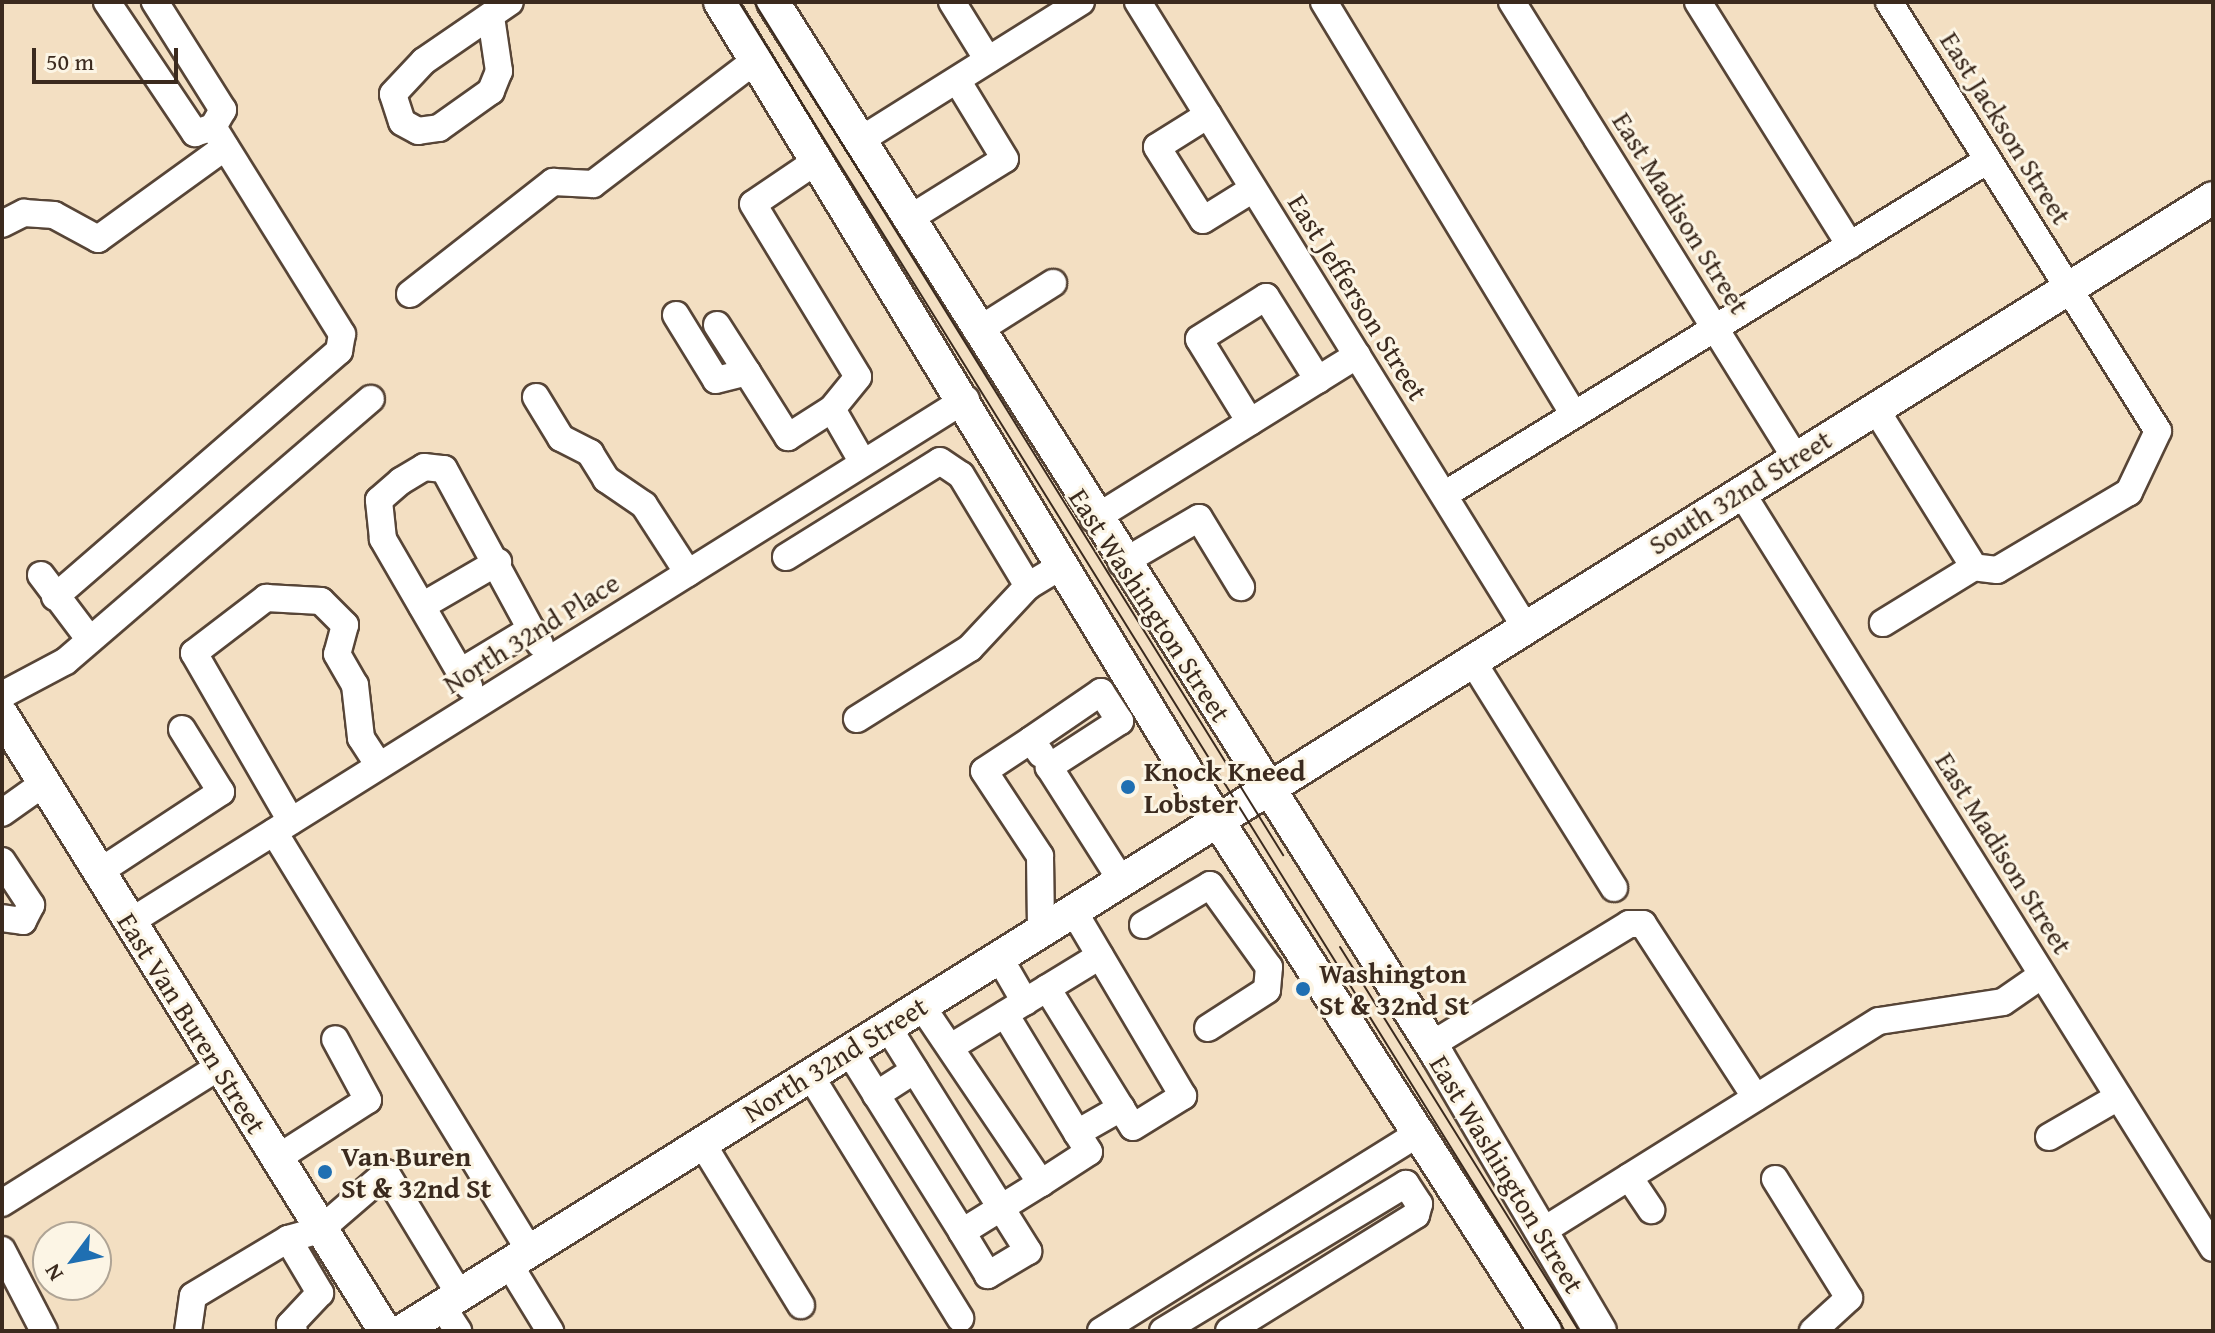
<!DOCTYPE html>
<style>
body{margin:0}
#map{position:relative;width:2215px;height:1333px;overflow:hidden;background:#f3dfc2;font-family:"Gentium Book Plus",serif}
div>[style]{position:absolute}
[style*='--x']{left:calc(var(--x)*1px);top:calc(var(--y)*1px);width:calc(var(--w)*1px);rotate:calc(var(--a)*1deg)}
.roads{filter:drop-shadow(2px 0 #574537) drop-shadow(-2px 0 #574537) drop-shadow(0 2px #574537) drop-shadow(0 -2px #574537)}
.minor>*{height:26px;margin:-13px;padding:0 13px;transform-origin:13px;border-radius:13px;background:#fff}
.major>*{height:32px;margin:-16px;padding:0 16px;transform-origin:16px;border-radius:16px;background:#fff}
.tram>*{height:2px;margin:-1px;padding:0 1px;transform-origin:1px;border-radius:1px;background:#3b2a1e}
.dots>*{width:22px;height:22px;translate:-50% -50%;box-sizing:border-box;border:4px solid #fcf5e5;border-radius:50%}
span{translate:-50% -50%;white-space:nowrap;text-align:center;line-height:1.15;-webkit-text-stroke:6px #fcf5e5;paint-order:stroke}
.street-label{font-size:28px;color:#3b2a1e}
.poi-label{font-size:28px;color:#3b2a1e;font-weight:700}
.left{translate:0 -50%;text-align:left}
.frame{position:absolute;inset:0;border:4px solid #3b2a1e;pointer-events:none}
.north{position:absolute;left:32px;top:1221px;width:80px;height:80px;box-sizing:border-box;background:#fcf5e5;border:2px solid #afa495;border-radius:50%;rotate:238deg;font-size:22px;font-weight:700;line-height:32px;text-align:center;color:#3b2a1e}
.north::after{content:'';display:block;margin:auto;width:28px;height:36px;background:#1f6fb2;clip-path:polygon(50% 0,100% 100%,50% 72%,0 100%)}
.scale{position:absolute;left:32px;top:48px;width:146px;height:36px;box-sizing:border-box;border:4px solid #3b2a1e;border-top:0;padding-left:10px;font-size:24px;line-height:28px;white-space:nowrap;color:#3b2a1e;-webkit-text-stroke:6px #fcf5e5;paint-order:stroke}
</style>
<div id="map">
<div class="roads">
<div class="minor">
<i style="--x:107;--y:2;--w:158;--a:56.1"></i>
<i style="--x:195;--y:133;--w:19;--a:-18"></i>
<i style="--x:213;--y:127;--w:20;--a:-60"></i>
<i style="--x:223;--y:110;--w:128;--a:-122.2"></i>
<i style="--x:952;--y:2;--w:68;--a:58.2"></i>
<i style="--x:1138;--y:2;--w:733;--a:58.22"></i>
<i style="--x:1324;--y:2;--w:482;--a:58.8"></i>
<i style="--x:1512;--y:2;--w:536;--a:58.12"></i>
<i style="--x:1698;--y:2;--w:287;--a:58"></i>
<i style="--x:1889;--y:2;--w:506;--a:57.91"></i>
<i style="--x:2158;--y:431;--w:68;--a:115.4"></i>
<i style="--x:2129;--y:492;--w:153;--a:149.4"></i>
<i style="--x:1997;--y:570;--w:23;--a:-173"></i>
<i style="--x:491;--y:17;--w:55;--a:81.6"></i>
<i style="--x:499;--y:71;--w:22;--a:112"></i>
<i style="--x:491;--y:91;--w:64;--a:144.6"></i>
<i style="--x:439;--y:128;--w:21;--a:172"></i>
<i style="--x:418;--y:131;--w:18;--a:-151"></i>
<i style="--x:402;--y:122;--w:29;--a:-108"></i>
<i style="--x:393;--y:94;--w:45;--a:-46.8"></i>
<i style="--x:424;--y:61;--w:104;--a:-34.5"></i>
<i style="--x:1208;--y:115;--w:60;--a:147.9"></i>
<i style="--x:1157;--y:147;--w:86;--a:57.8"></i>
<i style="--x:1203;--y:220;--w:59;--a:-31.8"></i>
<i style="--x:859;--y:141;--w:262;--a:-32.1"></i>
<i style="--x:818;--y:160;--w:78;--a:145.9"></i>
<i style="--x:753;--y:204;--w:202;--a:58.7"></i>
<i style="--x:858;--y:377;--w:41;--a:129.1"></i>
<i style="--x:832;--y:409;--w:62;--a:60.1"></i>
<i style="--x:907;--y:220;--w:115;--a:-31.9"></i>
<i style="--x:1005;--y:159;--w:92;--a:-121.3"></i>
<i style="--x:2;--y:224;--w:25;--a:-27"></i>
<i style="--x:24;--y:213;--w:30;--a:4"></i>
<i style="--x:54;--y:215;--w:50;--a:28.6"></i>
<i style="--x:98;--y:239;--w:157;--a:-35.9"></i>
<i style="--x:410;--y:294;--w:182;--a:-38.1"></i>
<i style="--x:553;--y:182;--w:40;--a:2.9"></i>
<i style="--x:593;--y:184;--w:205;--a:-37.3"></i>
<i style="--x:676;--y:315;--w:76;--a:58.4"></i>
<i style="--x:716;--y:380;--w:32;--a:-14"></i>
<i style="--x:747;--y:372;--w:77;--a:57.8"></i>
<i style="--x:788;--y:437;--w:52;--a:-32.5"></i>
<i style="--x:717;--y:325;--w:56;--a:57.4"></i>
<i style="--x:977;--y:331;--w:90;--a:-32.3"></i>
<i style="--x:536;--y:397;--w:48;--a:58.6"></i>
<i style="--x:561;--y:438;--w:33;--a:27"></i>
<i style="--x:590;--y:453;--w:31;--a:58"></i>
<i style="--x:606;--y:479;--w:46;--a:34.4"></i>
<i style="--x:644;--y:505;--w:81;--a:57.1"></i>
<i style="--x:1875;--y:408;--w:187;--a:58.1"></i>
<i style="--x:1974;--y:567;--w:107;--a:148.4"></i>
<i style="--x:1250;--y:422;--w:97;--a:-121.6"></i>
<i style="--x:1199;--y:339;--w:79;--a:-32.1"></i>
<i style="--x:1266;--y:297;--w:98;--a:57.9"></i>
<i style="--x:1741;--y:492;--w:891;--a:58.02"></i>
<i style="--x:1444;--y:495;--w:639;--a:-31.63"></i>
<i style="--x:1094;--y:519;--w:310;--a:-31.9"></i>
<i style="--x:786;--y:557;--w:181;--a:-31.9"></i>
<i style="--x:940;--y:461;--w:25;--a:34"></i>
<i style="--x:961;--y:475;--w:130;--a:58.9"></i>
<i style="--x:1028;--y:586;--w:39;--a:-31"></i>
<i style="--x:1122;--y:563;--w:89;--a:-30.3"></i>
<i style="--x:1199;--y:518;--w:81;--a:58.7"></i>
<i style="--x:41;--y:575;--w:81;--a:53"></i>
<i style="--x:55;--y:597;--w:376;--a:-40.9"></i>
<i style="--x:339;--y:351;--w:17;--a:-80"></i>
<i style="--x:342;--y:334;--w:244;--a:-121.9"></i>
<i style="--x:422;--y:606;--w:88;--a:-30.1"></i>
<i style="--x:1471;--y:659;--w:270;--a:58"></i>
<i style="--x:460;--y:672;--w:154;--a:-120.1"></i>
<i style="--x:383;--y:539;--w:39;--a:-96"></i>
<i style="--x:379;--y:500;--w:29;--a:-41"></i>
<i style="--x:401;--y:481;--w:27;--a:-31"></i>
<i style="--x:424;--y:467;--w:20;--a:6"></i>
<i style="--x:444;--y:469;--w:182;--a:61.5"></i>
<i style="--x:469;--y:686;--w:17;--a:-123"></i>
<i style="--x:460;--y:672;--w:83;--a:-31.2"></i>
<i style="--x:531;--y:629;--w:17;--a:59"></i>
<i style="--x:2;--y:695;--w:72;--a:-28"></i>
<i style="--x:66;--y:661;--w:402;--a:-40.7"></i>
<i style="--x:857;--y:719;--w:133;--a:-32.1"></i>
<i style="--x:970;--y:648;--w:85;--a:-46.9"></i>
<i style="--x:1031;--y:740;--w:85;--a:-34.4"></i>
<i style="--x:1101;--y:692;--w:35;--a:57"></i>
<i style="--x:1120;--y:721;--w:85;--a:147.1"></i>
<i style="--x:1049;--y:767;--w:134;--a:57.5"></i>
<i style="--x:1041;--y:754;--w:17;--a:-126"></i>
<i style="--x:1031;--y:740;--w:56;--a:146.6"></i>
<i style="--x:984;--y:771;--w:102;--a:56.6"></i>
<i style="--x:1040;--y:856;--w:74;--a:89.2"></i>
<i style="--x:2;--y:813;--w:52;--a:-35.5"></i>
<i style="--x:291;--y:821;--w:194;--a:-120"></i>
<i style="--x:194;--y:653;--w:91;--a:-37.4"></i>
<i style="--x:266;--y:598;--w:55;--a:3.1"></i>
<i style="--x:321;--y:601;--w:34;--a:45"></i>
<i style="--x:345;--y:625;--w:30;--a:105"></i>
<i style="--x:337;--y:654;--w:36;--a:60"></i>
<i style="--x:355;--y:685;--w:53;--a:83.5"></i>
<i style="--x:361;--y:738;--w:33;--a:57"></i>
<i style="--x:274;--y:832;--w:491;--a:58.6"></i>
<i style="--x:2;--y:861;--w:53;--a:56.6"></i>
<i style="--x:31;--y:905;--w:18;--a:117"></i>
<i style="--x:23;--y:921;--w:21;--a:-172"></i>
<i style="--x:99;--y:872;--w:146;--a:-33.3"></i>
<i style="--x:221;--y:792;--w:74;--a:-121.8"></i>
<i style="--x:130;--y:922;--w:986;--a:-32.03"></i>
<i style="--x:1143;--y:925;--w:78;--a:-30.8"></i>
<i style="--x:1210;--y:885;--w:101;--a:54.3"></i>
<i style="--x:1269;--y:967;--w:23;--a:95"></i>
<i style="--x:1267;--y:990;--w:70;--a:147.2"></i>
<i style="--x:999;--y:957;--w:52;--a:60"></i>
<i style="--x:1047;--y:988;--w:141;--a:58.3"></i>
<i style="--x:921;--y:1005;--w:215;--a:56"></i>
<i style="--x:1041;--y:1183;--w:57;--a:-32.9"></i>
<i style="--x:1089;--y:1152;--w:22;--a:-122"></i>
<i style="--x:1077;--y:1133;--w:51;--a:-29.6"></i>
<i style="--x:1121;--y:1108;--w:22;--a:58"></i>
<i style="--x:1133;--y:1127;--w:59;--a:-31.8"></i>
<i style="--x:1183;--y:1096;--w:216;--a:-120.6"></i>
<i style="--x:1005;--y:1014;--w:139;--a:58.8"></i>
<i style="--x:887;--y:1026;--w:266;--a:57.9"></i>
<i style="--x:1028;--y:1251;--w:47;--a:149"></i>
<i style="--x:988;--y:1275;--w:50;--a:-121.2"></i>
<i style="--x:954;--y:1045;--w:171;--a:-31.4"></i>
<i style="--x:1431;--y:1045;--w:232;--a:-31.4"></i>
<i style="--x:1629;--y:924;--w:14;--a:0"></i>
<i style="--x:1643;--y:924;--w:207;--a:57"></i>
<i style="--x:849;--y:1051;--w:213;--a:58"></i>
<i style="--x:962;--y:1232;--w:93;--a:-31.8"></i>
<i style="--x:810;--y:1075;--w:286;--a:58.3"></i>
<i style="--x:876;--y:1095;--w:46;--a:-32.7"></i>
<i style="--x:2049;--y:1137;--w:80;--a:-30.1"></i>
<i style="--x:702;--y:1143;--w:190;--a:58.6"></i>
<i style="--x:276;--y:1159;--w:109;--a:-32.7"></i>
<i style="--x:368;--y:1100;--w:69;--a:-118.4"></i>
<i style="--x:1629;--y:1177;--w:40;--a:56"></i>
<i style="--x:1775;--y:1179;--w:140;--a:58.1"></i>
<i style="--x:1849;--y:1298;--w:49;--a:137.5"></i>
<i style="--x:2;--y:1203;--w:256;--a:-32.1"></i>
<i style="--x:1541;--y:1232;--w:398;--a:-32"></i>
<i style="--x:1879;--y:1021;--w:125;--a:-8.7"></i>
<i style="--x:2003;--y:1002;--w:47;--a:-34.7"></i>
<i style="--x:288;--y:1239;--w:63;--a:59.3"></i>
<i style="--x:320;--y:1293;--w:44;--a:133.2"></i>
<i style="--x:290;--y:1325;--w:7;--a:56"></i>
<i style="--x:2;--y:1250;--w:91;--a:62.6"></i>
<i style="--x:509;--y:1264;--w:79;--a:58.5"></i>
<i style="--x:442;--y:1306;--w:30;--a:57"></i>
<i style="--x:188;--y:1331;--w:35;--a:-82"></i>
<i style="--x:193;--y:1296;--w:111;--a:-31"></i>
<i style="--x:288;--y:1239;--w:33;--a:-16"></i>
<i style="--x:320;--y:1230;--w:87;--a:-40.8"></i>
<i style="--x:386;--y:1173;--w:143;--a:58.8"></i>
<i style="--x:1101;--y:1331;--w:377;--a:-31.9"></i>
<i style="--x:1163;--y:1331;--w:284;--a:-31.2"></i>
<i style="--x:1406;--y:1184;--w:24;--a:57"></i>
<i style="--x:1419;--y:1204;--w:11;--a:105"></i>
<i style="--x:1416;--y:1215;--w:220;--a:148.2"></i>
</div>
<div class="major">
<i style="--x:720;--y:2;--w:912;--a:58.77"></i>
<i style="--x:1193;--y:782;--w:652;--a:57.33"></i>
<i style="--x:773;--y:2;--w:1246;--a:57.75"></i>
<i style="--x:1438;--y:1056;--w:319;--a:59.5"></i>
<i style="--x:2;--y:715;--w:725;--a:58.13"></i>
<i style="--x:402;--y:1331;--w:2136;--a:-32.03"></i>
</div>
</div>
<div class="tram">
<i style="--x:739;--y:2;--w:1565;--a:58.14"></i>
<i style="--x:754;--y:2;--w:1004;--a:58.19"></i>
<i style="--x:1340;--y:947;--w:452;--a:58.1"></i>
</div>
<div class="dots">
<i style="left:1128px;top:787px;background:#1f6fb2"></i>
<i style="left:1303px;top:989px;background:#1f6fb2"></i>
<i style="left:325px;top:1172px;background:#1f6fb2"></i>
</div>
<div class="street-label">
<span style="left:2006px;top:128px;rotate:58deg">East Jackson Street</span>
<span style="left:1681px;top:213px;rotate:58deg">East Madison Street</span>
<span style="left:1358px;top:297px;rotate:58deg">East Jefferson Street</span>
<span style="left:1740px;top:492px;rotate:-32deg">South 32nd Street</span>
<span style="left:1150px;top:605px;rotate:57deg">East Washington Street</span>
<span style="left:531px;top:633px;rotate:-32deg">North 32nd Place</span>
<span style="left:2004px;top:853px;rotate:58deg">East Madison Street</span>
<span style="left:192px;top:1023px;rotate:58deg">East Van Buren Street</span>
<span style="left:835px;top:1059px;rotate:-32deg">North 32nd Street</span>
<span style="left:1507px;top:1174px;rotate:59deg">East Washington Street</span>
</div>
<div class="poi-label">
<span class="left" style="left:1144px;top:787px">Knock Kneed<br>Lobster</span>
<span class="left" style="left:1319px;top:989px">Washington<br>St &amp; 32nd St</span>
<span class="left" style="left:341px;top:1172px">Van Buren<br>St &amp; 32nd St</span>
</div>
<div class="frame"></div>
<div class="north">N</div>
<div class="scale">50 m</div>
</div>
